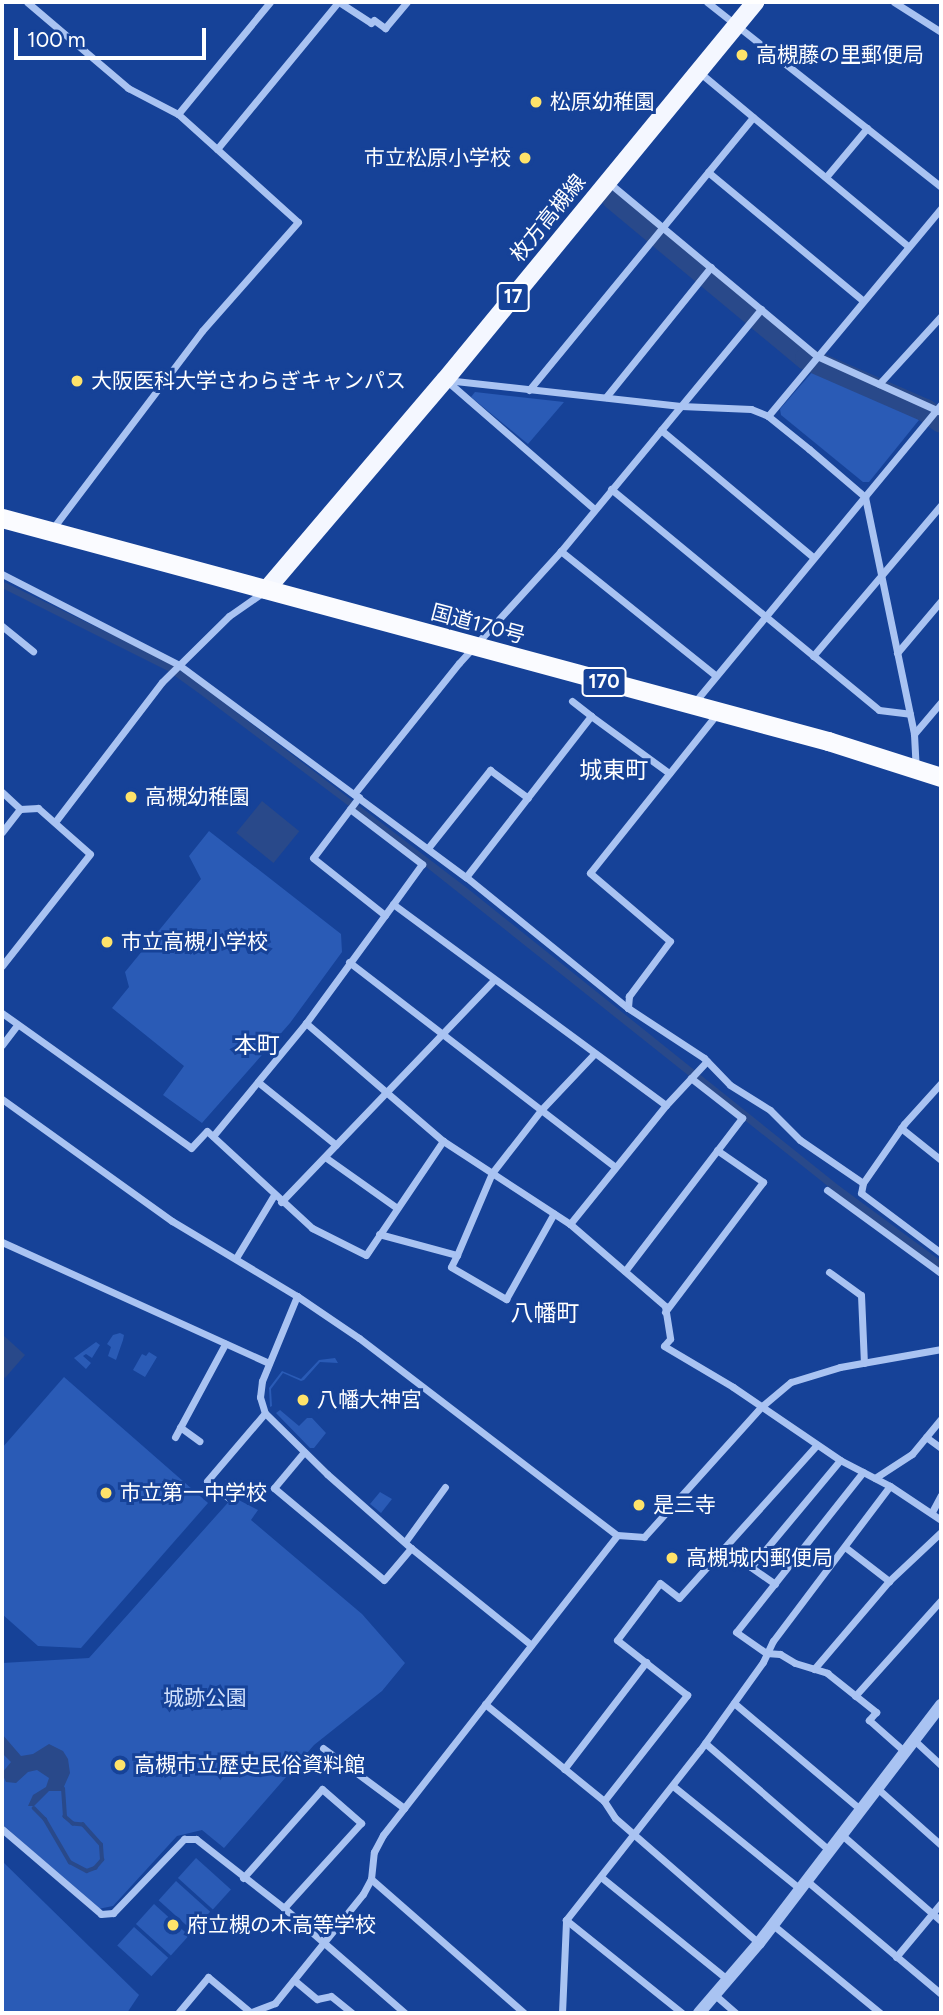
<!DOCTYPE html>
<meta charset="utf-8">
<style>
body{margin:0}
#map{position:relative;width:943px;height:2015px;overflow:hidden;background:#164298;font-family:Figtree,"Noto Sans JP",sans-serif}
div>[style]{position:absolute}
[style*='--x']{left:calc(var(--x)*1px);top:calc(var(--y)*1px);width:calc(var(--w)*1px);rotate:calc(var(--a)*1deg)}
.green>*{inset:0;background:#2a5bb6;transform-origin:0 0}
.water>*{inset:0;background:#29498a;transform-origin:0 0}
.stream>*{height:3.5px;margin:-1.75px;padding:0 1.75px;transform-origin:1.75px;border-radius:1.75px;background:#29498a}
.river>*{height:23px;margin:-11.5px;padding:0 11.5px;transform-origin:11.5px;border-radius:11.5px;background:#29498a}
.minor>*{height:7px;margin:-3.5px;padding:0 3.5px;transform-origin:3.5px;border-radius:3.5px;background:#a9c3f2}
.tertiary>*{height:12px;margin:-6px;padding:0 6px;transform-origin:6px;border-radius:6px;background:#a9c3f2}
.primary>*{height:18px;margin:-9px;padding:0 9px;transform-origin:9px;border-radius:9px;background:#f4f7ff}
.trunk>*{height:19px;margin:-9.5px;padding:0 9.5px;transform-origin:9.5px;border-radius:9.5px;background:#fafbff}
.dots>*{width:19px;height:19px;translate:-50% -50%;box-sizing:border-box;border:4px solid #164298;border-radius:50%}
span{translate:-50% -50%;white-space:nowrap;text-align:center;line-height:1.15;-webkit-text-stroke:6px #164298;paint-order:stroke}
.shield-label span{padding:2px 5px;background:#164298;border:2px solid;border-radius:5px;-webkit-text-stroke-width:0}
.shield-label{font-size:19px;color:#fff;font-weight:700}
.poi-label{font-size:21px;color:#fff}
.left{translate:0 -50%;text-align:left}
.right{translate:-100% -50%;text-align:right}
.street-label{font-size:21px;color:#fff}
.park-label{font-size:21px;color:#d1e0fc}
.neighbourhood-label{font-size:23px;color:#fff}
.frame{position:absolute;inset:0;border:4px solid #fff;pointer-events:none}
.scale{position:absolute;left:14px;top:28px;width:192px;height:32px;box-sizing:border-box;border:4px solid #fff;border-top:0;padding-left:9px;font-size:21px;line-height:24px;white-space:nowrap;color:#fff;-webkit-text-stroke:5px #164298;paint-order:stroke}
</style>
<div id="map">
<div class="green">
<i style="clip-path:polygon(814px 370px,923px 415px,869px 482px,863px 482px,781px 415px,780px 409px)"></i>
<i style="clip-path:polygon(475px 392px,564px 402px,528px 444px,471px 397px)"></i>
<i style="clip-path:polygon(209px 831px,341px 934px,342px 952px,290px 1023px,202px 1123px,163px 1095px,184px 1066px,112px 1008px,129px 987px,125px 972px,201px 879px,189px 856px)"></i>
<i style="clip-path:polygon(120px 1333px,124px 1335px,123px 1340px,116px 1360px,108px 1356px,111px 1347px,107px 1344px,113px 1335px)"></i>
<i style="clip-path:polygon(96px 1342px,100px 1345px,92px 1358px,86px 1354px,83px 1356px,91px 1363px,86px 1369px,74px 1358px)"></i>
<i style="clip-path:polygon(149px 1352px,157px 1357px,145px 1377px,133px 1370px,142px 1354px,146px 1356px)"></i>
<i style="clip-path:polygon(335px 1358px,338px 1363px,320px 1362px,304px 1380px,301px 1381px,283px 1373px,271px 1389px,272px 1406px,270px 1407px,269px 1388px,282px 1371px,301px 1379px,319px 1360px)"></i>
<i style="clip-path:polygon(64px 1377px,208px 1503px,81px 1648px,38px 1646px,2px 1614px,2px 1448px)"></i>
<i style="clip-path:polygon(280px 1410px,299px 1426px,307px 1418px,312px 1418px,326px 1433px,314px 1448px,310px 1448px,276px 1413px)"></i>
<i style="clip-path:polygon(380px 1492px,392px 1499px,381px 1513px,370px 1504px)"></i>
<i style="clip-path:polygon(233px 1497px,258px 1510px,251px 1520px,362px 1614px,405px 1663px,382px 1691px,314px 1745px,224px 1848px,202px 1830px,177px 1836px,113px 1906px,98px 1909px,2px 1824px,2px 1663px,89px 1658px)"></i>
<i style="left:196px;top:1858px;width:47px;height:27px;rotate:42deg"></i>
<i style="clip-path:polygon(2px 1861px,139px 1995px,127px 2013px,2px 2013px)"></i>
<i style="left:176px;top:1881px;width:46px;height:26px;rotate:42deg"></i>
<i style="left:154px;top:1904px;width:47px;height:27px;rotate:42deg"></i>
<i style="left:134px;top:1927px;width:46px;height:25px;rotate:42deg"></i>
</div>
<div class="water">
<i style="clip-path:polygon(2px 581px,168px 662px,194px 680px,467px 888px,838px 1185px,941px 1261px,941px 1271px,839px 1195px,362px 816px,200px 694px,168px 671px,2px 588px)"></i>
<i style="left:262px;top:801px;width:48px;height:41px;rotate:39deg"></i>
<i style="clip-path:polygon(2px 1334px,25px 1355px,5px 1378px,2px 1375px)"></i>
<i style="clip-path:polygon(2px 1734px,21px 1756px,33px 1754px,49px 1744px,63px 1751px,68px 1759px,70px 1773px,62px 1791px,49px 1791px,34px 1806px,28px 1806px,33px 1795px,46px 1787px,49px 1778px,37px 1770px,28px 1772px,16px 1783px,6px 1782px,2px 1773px,11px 1762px,2px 1753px)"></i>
</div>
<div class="stream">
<i style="--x:34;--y:1808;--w:16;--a:45"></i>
<i style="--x:45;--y:1819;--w:50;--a:59.8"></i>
<i style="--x:70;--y:1862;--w:19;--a:28"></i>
<i style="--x:87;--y:1871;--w:9;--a:-21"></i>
<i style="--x:95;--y:1868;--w:11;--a:-49"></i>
<i style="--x:102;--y:1860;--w:15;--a:-94"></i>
<i style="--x:101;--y:1845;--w:27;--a:-132"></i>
<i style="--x:83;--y:1825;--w:10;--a:-174"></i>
<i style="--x:73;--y:1824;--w:11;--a:-139"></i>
<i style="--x:65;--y:1817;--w:28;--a:-94"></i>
</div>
<div class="river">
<i style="--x:613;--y:198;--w:251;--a:39.7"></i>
<i style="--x:806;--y:358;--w:130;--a:23.6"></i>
<i style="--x:925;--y:410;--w:19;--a:35"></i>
</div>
<div class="minor">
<i style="--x:27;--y:2;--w:133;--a:40.4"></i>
<i style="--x:128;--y:88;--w:56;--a:27.5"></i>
<i style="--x:178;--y:114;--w:161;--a:42"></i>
<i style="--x:298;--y:222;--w:145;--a:131.4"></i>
<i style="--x:202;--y:331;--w:248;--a:127.1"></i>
<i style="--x:339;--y:2;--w:38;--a:33"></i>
<i style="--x:371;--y:23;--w:4;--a:-45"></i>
<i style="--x:374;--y:20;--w:14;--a:36"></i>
<i style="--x:385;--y:28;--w:34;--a:-50"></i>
<i style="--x:707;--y:2;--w:298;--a:38.3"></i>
<i style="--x:894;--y:2;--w:56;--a:32.6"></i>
<i style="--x:699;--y:72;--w:272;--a:39.8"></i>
<i style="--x:178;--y:114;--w:145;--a:-50.6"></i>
<i style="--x:217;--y:149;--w:190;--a:-50.5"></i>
<i style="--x:708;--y:172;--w:200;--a:39.7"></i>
<i style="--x:826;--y:177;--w:64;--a:-50.1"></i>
<i style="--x:608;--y:182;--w:272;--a:39.8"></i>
<i style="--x:817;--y:356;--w:136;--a:24.3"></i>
<i style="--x:446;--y:380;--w:236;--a:6.3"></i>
<i style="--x:681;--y:406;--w:70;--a:2.5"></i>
<i style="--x:751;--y:409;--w:18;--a:22"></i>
<i style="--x:768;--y:416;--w:53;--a:38.8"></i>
<i style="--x:809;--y:449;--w:74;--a:40.6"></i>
<i style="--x:865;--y:497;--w:242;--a:78.3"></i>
<i style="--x:914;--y:734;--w:33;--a:87"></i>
<i style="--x:447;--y:381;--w:195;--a:41"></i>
<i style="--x:879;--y:384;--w:92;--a:-47.6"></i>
<i style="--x:529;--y:390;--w:353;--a:-50.6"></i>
<i style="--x:606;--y:397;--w:167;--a:-51.1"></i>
<i style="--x:768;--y:416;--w:271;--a:-50.2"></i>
<i style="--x:661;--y:430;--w:199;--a:39.9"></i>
<i style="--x:611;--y:489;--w:347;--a:39.5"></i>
<i style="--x:879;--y:710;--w:31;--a:7"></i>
<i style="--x:2;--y:574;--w:199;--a:27.2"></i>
<i style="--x:179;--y:665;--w:357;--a:36.5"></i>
<i style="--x:466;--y:877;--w:208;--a:39"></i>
<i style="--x:2;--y:626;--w:40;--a:39"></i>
<i style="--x:897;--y:653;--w:68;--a:-49.8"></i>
<i style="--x:813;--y:656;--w:198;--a:-49.7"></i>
<i style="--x:715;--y:675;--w:198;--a:-141.2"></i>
<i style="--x:561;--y:551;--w:314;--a:-50.4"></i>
<i style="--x:572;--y:701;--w:24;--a:38"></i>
<i style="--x:694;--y:703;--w:388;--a:-50.4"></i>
<i style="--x:716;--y:715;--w:202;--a:128.6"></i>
<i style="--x:590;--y:873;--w:105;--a:40.4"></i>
<i style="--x:670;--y:941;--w:69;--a:126.7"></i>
<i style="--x:629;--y:996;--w:12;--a:95"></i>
<i style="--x:628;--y:1008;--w:91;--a:33.3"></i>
<i style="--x:704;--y:1058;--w:37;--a:46"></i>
<i style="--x:730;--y:1085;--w:47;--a:32"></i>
<i style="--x:770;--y:1110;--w:42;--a:45"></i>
<i style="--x:800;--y:1140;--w:76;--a:34.3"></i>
<i style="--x:914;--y:734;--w:42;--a:-49.8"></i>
<i style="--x:2;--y:792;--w:25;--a:43"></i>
<i style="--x:20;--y:809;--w:18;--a:-3"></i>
<i style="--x:38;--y:808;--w:69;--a:41.5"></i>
<i style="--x:90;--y:854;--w:142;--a:128.2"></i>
<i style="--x:354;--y:794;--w:168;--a:-51.3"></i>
<i style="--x:459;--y:663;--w:151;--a:-47.7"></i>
<i style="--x:359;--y:797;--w:76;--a:127"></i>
<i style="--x:313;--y:858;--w:92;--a:38.4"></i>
<i style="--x:350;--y:809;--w:91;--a:37.4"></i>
<i style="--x:422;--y:864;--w:49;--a:125.9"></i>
<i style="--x:55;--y:822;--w:176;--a:-52.6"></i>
<i style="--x:162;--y:682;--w:94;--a:-44.6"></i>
<i style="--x:229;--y:616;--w:40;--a:-34.9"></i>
<i style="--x:2;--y:832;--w:29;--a:-52"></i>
<i style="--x:428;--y:848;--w:100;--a:-51.5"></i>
<i style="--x:490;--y:770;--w:47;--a:36.4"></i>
<i style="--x:466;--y:877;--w:204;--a:-52.2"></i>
<i style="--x:591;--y:716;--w:97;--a:36.2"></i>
<i style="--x:349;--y:962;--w:334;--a:37.6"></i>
<i style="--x:2;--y:1013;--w:232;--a:35.5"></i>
<i style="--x:191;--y:1148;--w:23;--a:-47"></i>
<i style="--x:207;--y:1131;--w:143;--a:42.7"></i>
<i style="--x:312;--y:1228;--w:60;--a:26.6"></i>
<i style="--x:366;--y:1255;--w:138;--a:-56"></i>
<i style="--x:2;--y:1045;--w:25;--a:-53"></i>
<i style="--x:258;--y:1082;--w:100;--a:38.9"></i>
<i style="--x:941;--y:1083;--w:55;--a:132.1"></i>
<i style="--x:904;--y:1124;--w:72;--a:124.8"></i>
<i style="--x:863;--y:1183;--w:10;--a:101"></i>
<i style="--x:861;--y:1193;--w:100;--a:36.9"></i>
<i style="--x:2;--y:1099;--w:209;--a:35.7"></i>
<i style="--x:172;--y:1221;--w:146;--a:31"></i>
<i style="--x:297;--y:1296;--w:75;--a:34.1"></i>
<i style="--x:359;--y:1338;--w:325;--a:37.4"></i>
<i style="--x:666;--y:1105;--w:60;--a:-47"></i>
<i style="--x:901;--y:1128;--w:51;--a:38.7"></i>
<i style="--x:213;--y:1136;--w:146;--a:-50.5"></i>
<i style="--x:306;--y:1023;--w:147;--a:-53.8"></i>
<i style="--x:393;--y:904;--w:339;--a:36.4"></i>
<i style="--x:666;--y:1105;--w:153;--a:128.9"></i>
<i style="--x:570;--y:1224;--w:152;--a:-146.8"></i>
<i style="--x:443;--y:1141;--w:181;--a:-139.3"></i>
<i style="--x:325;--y:1157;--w:88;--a:35.3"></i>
<i style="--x:827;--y:1190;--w:141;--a:36.1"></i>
<i style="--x:281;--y:1202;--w:308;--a:-46.2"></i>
<i style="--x:570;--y:1224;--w:125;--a:40.8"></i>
<i style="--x:665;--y:1306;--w:33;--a:81"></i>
<i style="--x:670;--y:1339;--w:9;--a:131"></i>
<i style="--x:664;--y:1346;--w:80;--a:30.7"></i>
<i style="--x:733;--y:1387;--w:130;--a:34.3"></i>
<i style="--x:840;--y:1460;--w:56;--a:27.5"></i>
<i style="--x:890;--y:1486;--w:61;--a:33.7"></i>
<i style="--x:379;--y:1234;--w:81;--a:15.1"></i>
<i style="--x:457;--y:1255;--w:89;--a:-66.9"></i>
<i style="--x:492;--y:1173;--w:80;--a:-52.1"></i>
<i style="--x:541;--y:1110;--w:77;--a:-46.6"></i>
<i style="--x:2;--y:1242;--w:293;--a:24.4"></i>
<i style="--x:457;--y:1255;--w:13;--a:117"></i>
<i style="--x:451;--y:1267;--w:64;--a:30.2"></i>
<i style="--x:506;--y:1299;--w:98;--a:-60.8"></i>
<i style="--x:236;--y:1258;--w:74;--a:-58.9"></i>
<i style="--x:625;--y:1271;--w:193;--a:-52.6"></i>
<i style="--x:742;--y:1118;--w:65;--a:-141.9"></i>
<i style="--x:829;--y:1272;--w:39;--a:36"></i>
<i style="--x:861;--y:1295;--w:68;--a:87.5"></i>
<i style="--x:297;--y:1296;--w:92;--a:112.4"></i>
<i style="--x:262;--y:1381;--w:16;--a:97"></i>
<i style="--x:260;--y:1397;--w:17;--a:73"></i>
<i style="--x:265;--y:1413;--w:87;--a:44.5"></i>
<i style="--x:327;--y:1474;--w:112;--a:41.4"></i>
<i style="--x:411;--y:1548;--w:154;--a:38.9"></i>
<i style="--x:665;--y:1312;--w:163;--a:-53"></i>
<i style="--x:763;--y:1182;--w:56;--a:-145.2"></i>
<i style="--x:180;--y:1427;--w:24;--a:36"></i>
<i style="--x:175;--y:1437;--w:106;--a:-61.7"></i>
<i style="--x:926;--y:1437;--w:19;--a:36"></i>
<i style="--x:304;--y:1452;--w:47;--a:129.8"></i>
<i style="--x:274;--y:1488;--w:143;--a:39.9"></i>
<i style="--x:384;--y:1580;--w:42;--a:-49.8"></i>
<i style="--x:863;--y:1472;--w:204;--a:128.4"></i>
<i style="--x:736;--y:1632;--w:37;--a:35"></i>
<i style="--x:766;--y:1653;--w:14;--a:4"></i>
<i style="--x:780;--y:1654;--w:17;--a:31"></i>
<i style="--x:795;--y:1663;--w:34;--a:17"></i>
<i style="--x:827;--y:1673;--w:63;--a:38.5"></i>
<i style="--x:876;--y:1712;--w:11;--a:131"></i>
<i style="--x:869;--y:1720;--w:48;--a:41.6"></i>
<i style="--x:875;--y:1478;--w:44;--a:-33"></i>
<i style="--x:912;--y:1454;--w:45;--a:-50.4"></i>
<i style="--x:230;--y:1499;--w:29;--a:-142"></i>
<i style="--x:207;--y:1481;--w:89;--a:-49.5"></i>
<i style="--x:932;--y:1512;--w:19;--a:-62"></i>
<i style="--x:405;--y:1542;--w:68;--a:-54"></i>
<i style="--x:845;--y:1547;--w:56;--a:37.7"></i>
<i style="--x:725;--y:1549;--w:61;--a:35"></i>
<i style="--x:751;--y:1567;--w:139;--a:-50.2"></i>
<i style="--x:814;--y:1669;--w:116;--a:-49.6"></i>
<i style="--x:889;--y:1581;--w:71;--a:-43.3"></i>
<i style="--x:855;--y:1696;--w:129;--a:-48.1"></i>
<i style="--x:734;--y:1703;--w:166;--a:40.1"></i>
<i style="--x:485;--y:1704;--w:154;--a:39.2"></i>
<i style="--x:604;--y:1801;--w:20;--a:57"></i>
<i style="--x:615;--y:1818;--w:191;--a:41"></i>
<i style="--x:914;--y:1740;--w:37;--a:43"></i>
<i style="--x:705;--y:1743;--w:165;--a:40.8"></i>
<i style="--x:323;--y:1748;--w:101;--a:36.5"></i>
<i style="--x:564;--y:1769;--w:135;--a:-52.5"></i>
<i style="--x:673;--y:1786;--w:164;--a:39"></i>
<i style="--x:877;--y:1788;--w:86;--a:41.7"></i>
<i style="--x:604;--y:1801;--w:135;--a:-51.9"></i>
<i style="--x:687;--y:1695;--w:89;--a:-141.8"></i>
<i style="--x:617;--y:1640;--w:71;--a:-53"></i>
<i style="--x:660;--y:1583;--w:24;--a:38"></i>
<i style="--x:679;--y:1598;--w:206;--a:-48"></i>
<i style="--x:2;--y:1829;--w:130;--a:40.6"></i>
<i style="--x:101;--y:1914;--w:12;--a:-5"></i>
<i style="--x:113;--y:1913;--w:103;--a:-46.2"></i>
<i style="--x:184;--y:1839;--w:12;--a:0"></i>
<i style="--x:196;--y:1839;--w:112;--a:38.1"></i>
<i style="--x:284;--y:1908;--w:160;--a:41"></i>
<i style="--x:842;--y:1835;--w:131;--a:41"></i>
<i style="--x:601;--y:1877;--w:164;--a:39"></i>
<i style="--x:243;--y:1878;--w:119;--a:-48.4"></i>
<i style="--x:322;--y:1789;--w:52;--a:41.1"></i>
<i style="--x:361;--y:1823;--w:115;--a:132.2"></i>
<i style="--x:371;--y:1879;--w:203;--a:41.2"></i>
<i style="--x:807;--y:1881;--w:175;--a:40.1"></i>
<i style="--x:773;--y:1925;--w:139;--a:39.4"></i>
<i style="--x:896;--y:1957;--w:70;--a:-50.2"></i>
<i style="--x:294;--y:1980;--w:30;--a:40"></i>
<i style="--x:317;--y:1999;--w:14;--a:-12"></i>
<i style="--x:331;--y:1996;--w:27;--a:39"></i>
<i style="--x:715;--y:1995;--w:28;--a:41"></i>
<i style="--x:178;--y:2013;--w:47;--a:-50.2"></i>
<i style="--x:208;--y:1977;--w:55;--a:39.8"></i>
<i style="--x:249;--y:2013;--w:28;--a:-21"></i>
<i style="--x:275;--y:2003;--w:140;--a:-51.1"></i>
<i style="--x:363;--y:1894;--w:17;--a:-62"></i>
<i style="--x:371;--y:1879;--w:27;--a:-84"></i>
<i style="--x:374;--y:1852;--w:19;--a:-62"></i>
<i style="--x:383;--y:1835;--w:380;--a:-52"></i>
<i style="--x:617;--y:1535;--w:27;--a:4"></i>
<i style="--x:644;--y:1537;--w:175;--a:-48"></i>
<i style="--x:761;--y:1407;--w:39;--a:-40"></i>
<i style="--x:791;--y:1382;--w:51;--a:-17"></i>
<i style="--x:840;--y:1367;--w:103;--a:-10.1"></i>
<i style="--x:562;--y:2013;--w:93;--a:-87.5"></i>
<i style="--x:682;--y:2013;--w:149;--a:-141.3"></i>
<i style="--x:566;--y:1920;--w:216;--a:-51.8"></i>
<i style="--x:700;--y:1750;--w:108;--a:-54.4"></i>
<i style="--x:763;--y:1662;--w:23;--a:-65"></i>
<i style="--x:773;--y:1641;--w:194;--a:-53"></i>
</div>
<div class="tertiary">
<i style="--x:699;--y:2013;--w:92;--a:-49.4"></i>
<i style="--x:759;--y:1943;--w:300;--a:-52.6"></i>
</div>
<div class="primary">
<i style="--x:266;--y:590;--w:276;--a:-49.6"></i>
<i style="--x:445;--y:380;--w:489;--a:-50.6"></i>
</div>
<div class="trunk">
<i style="--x:2;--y:518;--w:856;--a:15.11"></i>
<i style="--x:828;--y:741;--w:119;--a:17.7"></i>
</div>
<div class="dots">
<i style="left:742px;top:55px;background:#ffe36a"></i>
<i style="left:536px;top:102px;background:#ffe36a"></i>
<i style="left:525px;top:158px;background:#ffe36a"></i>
<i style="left:77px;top:381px;background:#ffe36a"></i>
<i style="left:131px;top:797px;background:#ffe36a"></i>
<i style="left:107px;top:942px;background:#ffe36a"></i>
<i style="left:303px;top:1400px;background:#ffe36a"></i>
<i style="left:106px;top:1493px;background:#ffe36a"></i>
<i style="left:639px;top:1505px;background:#ffe36a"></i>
<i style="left:672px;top:1558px;background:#ffe36a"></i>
<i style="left:120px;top:1765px;background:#ffe36a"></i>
<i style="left:173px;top:1925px;background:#ffe36a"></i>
</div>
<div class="shield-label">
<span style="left:513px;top:297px">17</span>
<span style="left:604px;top:682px">170</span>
</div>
<div class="poi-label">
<span class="left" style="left:756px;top:55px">高槻藤の里郵便局</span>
<span class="left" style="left:550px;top:102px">松原幼稚園</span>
<span class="right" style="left:511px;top:158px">市立松原小学校</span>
<span class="left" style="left:91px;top:381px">大阪医科大学さわらぎキャンパス</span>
<span class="left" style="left:145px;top:797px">高槻幼稚園</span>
<span class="left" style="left:121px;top:942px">市立高槻小学校</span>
<span class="left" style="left:317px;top:1400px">八幡大神宮</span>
<span class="left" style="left:120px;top:1493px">市立第一中学校</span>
<span class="left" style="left:653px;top:1505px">是三寺</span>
<span class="left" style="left:686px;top:1558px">高槻城内郵便局</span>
<span class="left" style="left:134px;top:1765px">高槻市立歴史民俗資料館</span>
<span class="left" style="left:187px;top:1925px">府立槻の木高等学校</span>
</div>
<div class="street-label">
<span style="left:548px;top:218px;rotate:-51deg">枚方高槻線</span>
<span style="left:478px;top:624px;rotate:15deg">国道170号</span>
</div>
<div class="park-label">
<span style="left:205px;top:1698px">城跡公園</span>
</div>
<div class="neighbourhood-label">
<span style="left:614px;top:770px">城東町</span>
<span style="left:257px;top:1045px">本町</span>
<span style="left:545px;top:1313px">八幡町</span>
</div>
<div class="frame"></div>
<div class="scale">100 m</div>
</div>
